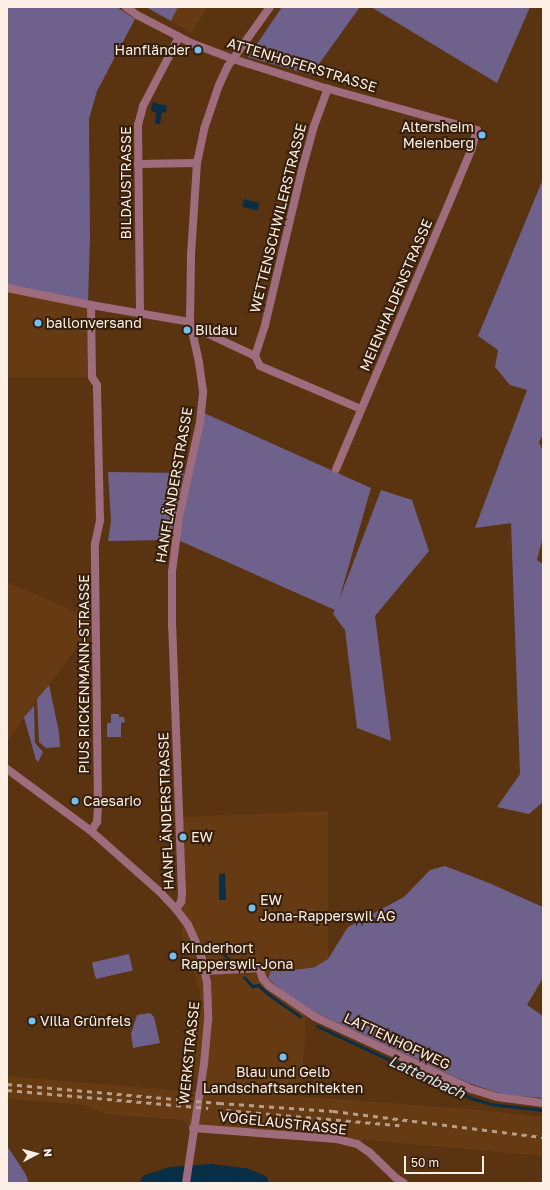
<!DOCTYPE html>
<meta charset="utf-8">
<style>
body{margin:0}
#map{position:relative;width:550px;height:1190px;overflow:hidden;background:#5a3311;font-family:"Golos Text",sans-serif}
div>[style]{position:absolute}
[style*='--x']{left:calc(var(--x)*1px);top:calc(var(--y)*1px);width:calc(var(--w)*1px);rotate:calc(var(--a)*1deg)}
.built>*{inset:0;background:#663a12}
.green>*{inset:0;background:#6e618c;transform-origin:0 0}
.water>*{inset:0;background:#0a2e43;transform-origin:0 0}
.stream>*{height:3px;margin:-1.5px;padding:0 1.5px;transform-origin:1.5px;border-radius:1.5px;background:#0a2e43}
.river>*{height:19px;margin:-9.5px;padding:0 9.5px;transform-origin:9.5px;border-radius:9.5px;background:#0a2e43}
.street>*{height:8px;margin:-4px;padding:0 4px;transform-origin:4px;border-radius:4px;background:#9e6c7c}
.rail>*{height:3px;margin-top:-1.5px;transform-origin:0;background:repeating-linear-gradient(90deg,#b79f8b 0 5px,transparent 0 10px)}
.dots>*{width:11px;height:11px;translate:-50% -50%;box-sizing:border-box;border:2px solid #351f0c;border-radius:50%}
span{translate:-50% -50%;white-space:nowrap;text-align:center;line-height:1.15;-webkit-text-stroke:4px #351f0c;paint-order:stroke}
.poi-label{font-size:14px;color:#fcefe6}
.right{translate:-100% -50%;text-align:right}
.left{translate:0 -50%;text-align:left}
.street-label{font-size:14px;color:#fcefe6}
.water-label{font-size:15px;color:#d5e6f2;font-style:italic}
.frame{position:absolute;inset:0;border:8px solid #fcefe6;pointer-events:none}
.north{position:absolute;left:16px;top:1134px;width:40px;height:40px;-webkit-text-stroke:3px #351f0c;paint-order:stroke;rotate:84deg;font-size:11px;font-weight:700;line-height:16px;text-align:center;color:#fcefe6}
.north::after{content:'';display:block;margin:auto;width:14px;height:18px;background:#fcefe6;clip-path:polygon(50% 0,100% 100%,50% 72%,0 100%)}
.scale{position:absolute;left:404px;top:1156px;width:80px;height:18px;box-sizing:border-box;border:2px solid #fcefe6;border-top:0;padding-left:5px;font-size:12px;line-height:14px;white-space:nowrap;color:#fcefe6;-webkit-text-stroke:3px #351f0c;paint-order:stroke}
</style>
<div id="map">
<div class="built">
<i style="clip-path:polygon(146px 7px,208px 7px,191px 33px)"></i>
<i style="clip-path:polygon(7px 288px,90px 309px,88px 377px,7px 377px)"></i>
<i style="clip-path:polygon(7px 582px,97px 621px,7px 741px)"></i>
<i style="clip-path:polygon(328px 811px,328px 959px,315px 967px,303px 969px,271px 971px,305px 1007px,305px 1039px,301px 1091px,221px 1090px,481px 1110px,543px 1117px,543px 1156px,363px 1140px,357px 1144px,193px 1128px,183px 1120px,104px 1114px,86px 1105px,7px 1099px,7px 1076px,209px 1093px,210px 1089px,192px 1076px,197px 1035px,200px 993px,182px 935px,179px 817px)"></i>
</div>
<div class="green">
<i style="clip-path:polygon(7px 7px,117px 7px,135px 19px,97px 91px,89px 119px,90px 237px,88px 302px,7px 285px)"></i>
<i style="clip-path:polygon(146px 7px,178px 7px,171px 21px)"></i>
<i style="clip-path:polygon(282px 7px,360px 7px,311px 75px,248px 57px)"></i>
<i style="clip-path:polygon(371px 7px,530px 7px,497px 83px)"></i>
<i style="clip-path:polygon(543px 179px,543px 435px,539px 442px,543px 452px,543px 537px,537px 560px,543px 564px,543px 802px,529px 814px,497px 807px,520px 774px,511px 523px,475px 528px,527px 390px,510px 385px,495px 367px,498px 350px,478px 336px)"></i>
<i style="clip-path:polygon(204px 413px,371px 488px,339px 600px,381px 490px,412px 500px,429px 551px,375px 616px,391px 741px,357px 728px,345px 630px,333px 614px,335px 610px,178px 540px)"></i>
<i style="clip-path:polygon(108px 472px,184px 473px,170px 540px,108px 541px,111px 521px)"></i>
<i style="clip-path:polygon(49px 685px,59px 732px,60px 747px,46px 748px,39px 742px,37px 699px)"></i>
<i style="clip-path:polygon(34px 706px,35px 743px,43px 752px,38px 762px,36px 760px,24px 717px)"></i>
<i style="clip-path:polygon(111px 714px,119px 714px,119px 717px,124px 717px,125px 722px,121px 723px,121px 737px,107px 737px,107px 723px,111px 723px)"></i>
<i style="clip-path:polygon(445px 866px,489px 883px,543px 907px,543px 978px,527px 1005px,543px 1016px,543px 1098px,505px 1095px,468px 1083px,312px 1011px,281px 991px,268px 978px,271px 971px,303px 969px,315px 967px,328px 959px,348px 927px,404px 897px,430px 870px)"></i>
<i style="left:129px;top:954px;width:17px;height:38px;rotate:77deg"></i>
<i style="clip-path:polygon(150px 1013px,154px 1017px,160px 1043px,133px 1048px,131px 1034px,137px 1015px)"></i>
<i style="clip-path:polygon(7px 1146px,25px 1173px,29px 1183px,7px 1183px)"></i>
</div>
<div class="water">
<i style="clip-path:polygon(152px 102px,167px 106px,166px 113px,162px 112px,160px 124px,155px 124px,156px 112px,151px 111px)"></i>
<i style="left:244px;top:199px;width:16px;height:8px;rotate:14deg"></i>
<i style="clip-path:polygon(225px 873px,226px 900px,219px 900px,219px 874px)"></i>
</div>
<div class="stream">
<i style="--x:223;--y:954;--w:8;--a:40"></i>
<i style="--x:244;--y:977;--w:12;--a:48"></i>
<i style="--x:252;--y:986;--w:6;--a:-9"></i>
<i style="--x:258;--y:985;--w:13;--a:42"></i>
<i style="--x:268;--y:994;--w:39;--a:35"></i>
<i style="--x:317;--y:1026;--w:170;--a:25.1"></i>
<i style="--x:471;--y:1098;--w:21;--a:17"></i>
<i style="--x:491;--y:1104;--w:52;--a:6.6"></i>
</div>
<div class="river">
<i style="--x:149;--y:1183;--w:22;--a:-18"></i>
<i style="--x:170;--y:1176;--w:40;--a:-4.3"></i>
<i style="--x:210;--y:1173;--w:34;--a:7"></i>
<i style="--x:244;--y:1177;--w:16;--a:22"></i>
</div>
<div class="street">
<i style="--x:126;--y:7;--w:14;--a:36"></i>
<i style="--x:137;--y:15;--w:61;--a:27.4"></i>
<i style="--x:191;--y:43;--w:45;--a:20.9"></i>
<i style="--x:233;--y:59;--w:89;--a:17.6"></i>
<i style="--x:318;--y:86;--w:165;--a:15.5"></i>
<i style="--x:477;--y:130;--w:19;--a:106"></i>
<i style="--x:472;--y:148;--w:60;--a:112.7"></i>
<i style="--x:449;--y:203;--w:289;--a:113"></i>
<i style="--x:138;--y:164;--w:59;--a:-1"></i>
<i style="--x:7;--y:288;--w:86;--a:11.4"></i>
<i style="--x:91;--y:305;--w:100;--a:9.7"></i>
<i style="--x:140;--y:314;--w:189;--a:-90.6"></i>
<i style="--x:138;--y:125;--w:20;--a:-75"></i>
<i style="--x:143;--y:106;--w:78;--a:-62.4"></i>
<i style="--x:192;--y:331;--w:14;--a:8"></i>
<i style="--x:206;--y:333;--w:54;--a:25.1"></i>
<i style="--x:255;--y:356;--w:11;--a:63"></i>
<i style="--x:260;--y:366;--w:110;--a:23.1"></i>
<i style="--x:255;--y:356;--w:33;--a:-72"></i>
<i style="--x:265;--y:325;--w:163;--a:-76.6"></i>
<i style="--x:303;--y:166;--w:41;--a:-74.6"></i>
<i style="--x:314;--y:126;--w:40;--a:-69.8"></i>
<i style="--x:7;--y:769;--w:104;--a:36.4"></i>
<i style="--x:91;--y:831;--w:92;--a:41.5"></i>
<i style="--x:160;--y:892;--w:23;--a:47"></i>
<i style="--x:176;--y:909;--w:20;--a:53"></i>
<i style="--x:188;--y:925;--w:17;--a:65"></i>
<i style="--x:195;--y:940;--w:20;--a:70"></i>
<i style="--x:202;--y:959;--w:24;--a:78"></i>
<i style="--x:207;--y:982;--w:38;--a:88"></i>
<i style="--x:208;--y:1020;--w:44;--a:95.2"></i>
<i style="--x:204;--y:1064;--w:120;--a:98.6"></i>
<i style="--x:91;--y:831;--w:11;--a:-56"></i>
<i style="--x:97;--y:822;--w:15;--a:-86"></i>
<i style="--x:98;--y:807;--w:263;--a:-90.7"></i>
<i style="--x:95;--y:544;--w:25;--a:-78"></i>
<i style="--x:100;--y:520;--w:135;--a:-91.3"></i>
<i style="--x:97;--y:385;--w:9;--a:-122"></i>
<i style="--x:92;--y:377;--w:72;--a:-90.8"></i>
<i style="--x:176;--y:909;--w:9;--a:-54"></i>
<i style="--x:181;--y:902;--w:8;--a:-83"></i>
<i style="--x:182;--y:894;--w:267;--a:-92.1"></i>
<i style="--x:172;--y:627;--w:55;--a:-90"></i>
<i style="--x:172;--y:572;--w:55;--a:-82.7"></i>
<i style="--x:179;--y:517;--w:97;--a:-77.5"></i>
<i style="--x:200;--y:422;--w:31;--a:-84"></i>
<i style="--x:203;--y:391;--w:29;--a:-98"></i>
<i style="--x:199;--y:362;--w:41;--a:-102.7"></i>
<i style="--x:190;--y:322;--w:67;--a:-89.1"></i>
<i style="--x:191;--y:255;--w:92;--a:-86.3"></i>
<i style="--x:197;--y:163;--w:35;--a:-78"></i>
<i style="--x:204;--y:129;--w:46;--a:-71.2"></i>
<i style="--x:219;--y:85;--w:21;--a:-65"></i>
<i style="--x:228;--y:66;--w:72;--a:-54.6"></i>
<i style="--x:205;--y:971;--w:54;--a:-3.2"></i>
<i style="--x:259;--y:968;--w:12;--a:70"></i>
<i style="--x:263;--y:979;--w:9;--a:49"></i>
<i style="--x:269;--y:986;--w:55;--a:34"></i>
<i style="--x:315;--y:1017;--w:172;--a:24.8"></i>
<i style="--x:471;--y:1089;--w:27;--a:17"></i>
<i style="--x:497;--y:1097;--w:46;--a:7.4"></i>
<i style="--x:193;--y:1128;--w:144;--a:4.4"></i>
<i style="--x:337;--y:1139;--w:21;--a:14"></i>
<i style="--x:357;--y:1144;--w:14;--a:34"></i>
<i style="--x:369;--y:1152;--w:37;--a:44"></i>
<i style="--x:396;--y:1178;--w:9;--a:32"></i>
</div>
<div class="rail">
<i style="--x:7;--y:1084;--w:213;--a:5.1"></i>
<i style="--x:219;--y:1103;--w:114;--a:4"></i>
<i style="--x:333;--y:1111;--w:212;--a:7.1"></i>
<i style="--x:7;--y:1090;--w:202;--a:5.1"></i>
<i style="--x:226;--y:1110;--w:174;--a:5"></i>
</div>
<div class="dots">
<i style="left:198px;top:50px;background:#71c1f5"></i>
<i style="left:482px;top:135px;background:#71c1f5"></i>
<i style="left:38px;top:323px;background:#71c1f5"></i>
<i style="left:187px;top:330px;background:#71c1f5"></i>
<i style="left:75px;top:801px;background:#71c1f5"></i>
<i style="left:183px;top:837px;background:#71c1f5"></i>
<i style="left:252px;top:908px;background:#71c1f5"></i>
<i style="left:173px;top:956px;background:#71c1f5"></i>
<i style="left:32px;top:1021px;background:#71c1f5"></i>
<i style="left:283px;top:1057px;background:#71c1f5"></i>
</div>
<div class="poi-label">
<span class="right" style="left:190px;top:50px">Hanfländer</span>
<span class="right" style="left:474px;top:135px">Altersheim<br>Meienberg</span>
<span class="left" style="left:46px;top:323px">ballonversand</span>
<span class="left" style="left:195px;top:330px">Bildau</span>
<span class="left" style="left:83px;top:801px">Caesario</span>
<span class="left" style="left:191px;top:837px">EW</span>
<span class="left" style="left:260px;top:908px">EW<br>Jona-Rapperswil AG</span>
<span class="left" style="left:181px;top:956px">Kinderhort<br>Rapperswil-Jona</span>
<span class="left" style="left:40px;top:1021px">Villa Grünfels</span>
<span style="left:283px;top:1080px">Blau und Gelb<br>Landschaftsarchitekten</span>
</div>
<div class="street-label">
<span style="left:302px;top:65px;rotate:17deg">ATTENHOFERSTRASSE</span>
<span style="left:126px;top:183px;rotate:-90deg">BILDAUSTRASSE</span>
<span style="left:278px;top:218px;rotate:-76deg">WETTENSCHWILERSTRASSE</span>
<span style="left:396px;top:295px;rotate:-67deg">MEIENHALDENSTRASSE</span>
<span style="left:174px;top:485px;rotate:-80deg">HANFLÄNDERSTRASSE</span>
<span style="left:84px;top:674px;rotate:-90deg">PIUS RICKENMANN-STRASSE</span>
<span style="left:166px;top:811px;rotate:-92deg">HANFLÄNDERSTRASSE</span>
<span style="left:397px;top:1041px;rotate:25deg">LATTENHOFWEG</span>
<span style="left:189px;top:1053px;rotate:-84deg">WERKSTRASSE</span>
<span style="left:283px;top:1123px;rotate:6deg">VOGELAUSTRASSE</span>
</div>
<div class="water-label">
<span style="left:427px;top:1077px;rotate:25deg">Lattenbach</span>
</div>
<div class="frame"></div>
<div class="north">N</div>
<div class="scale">50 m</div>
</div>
